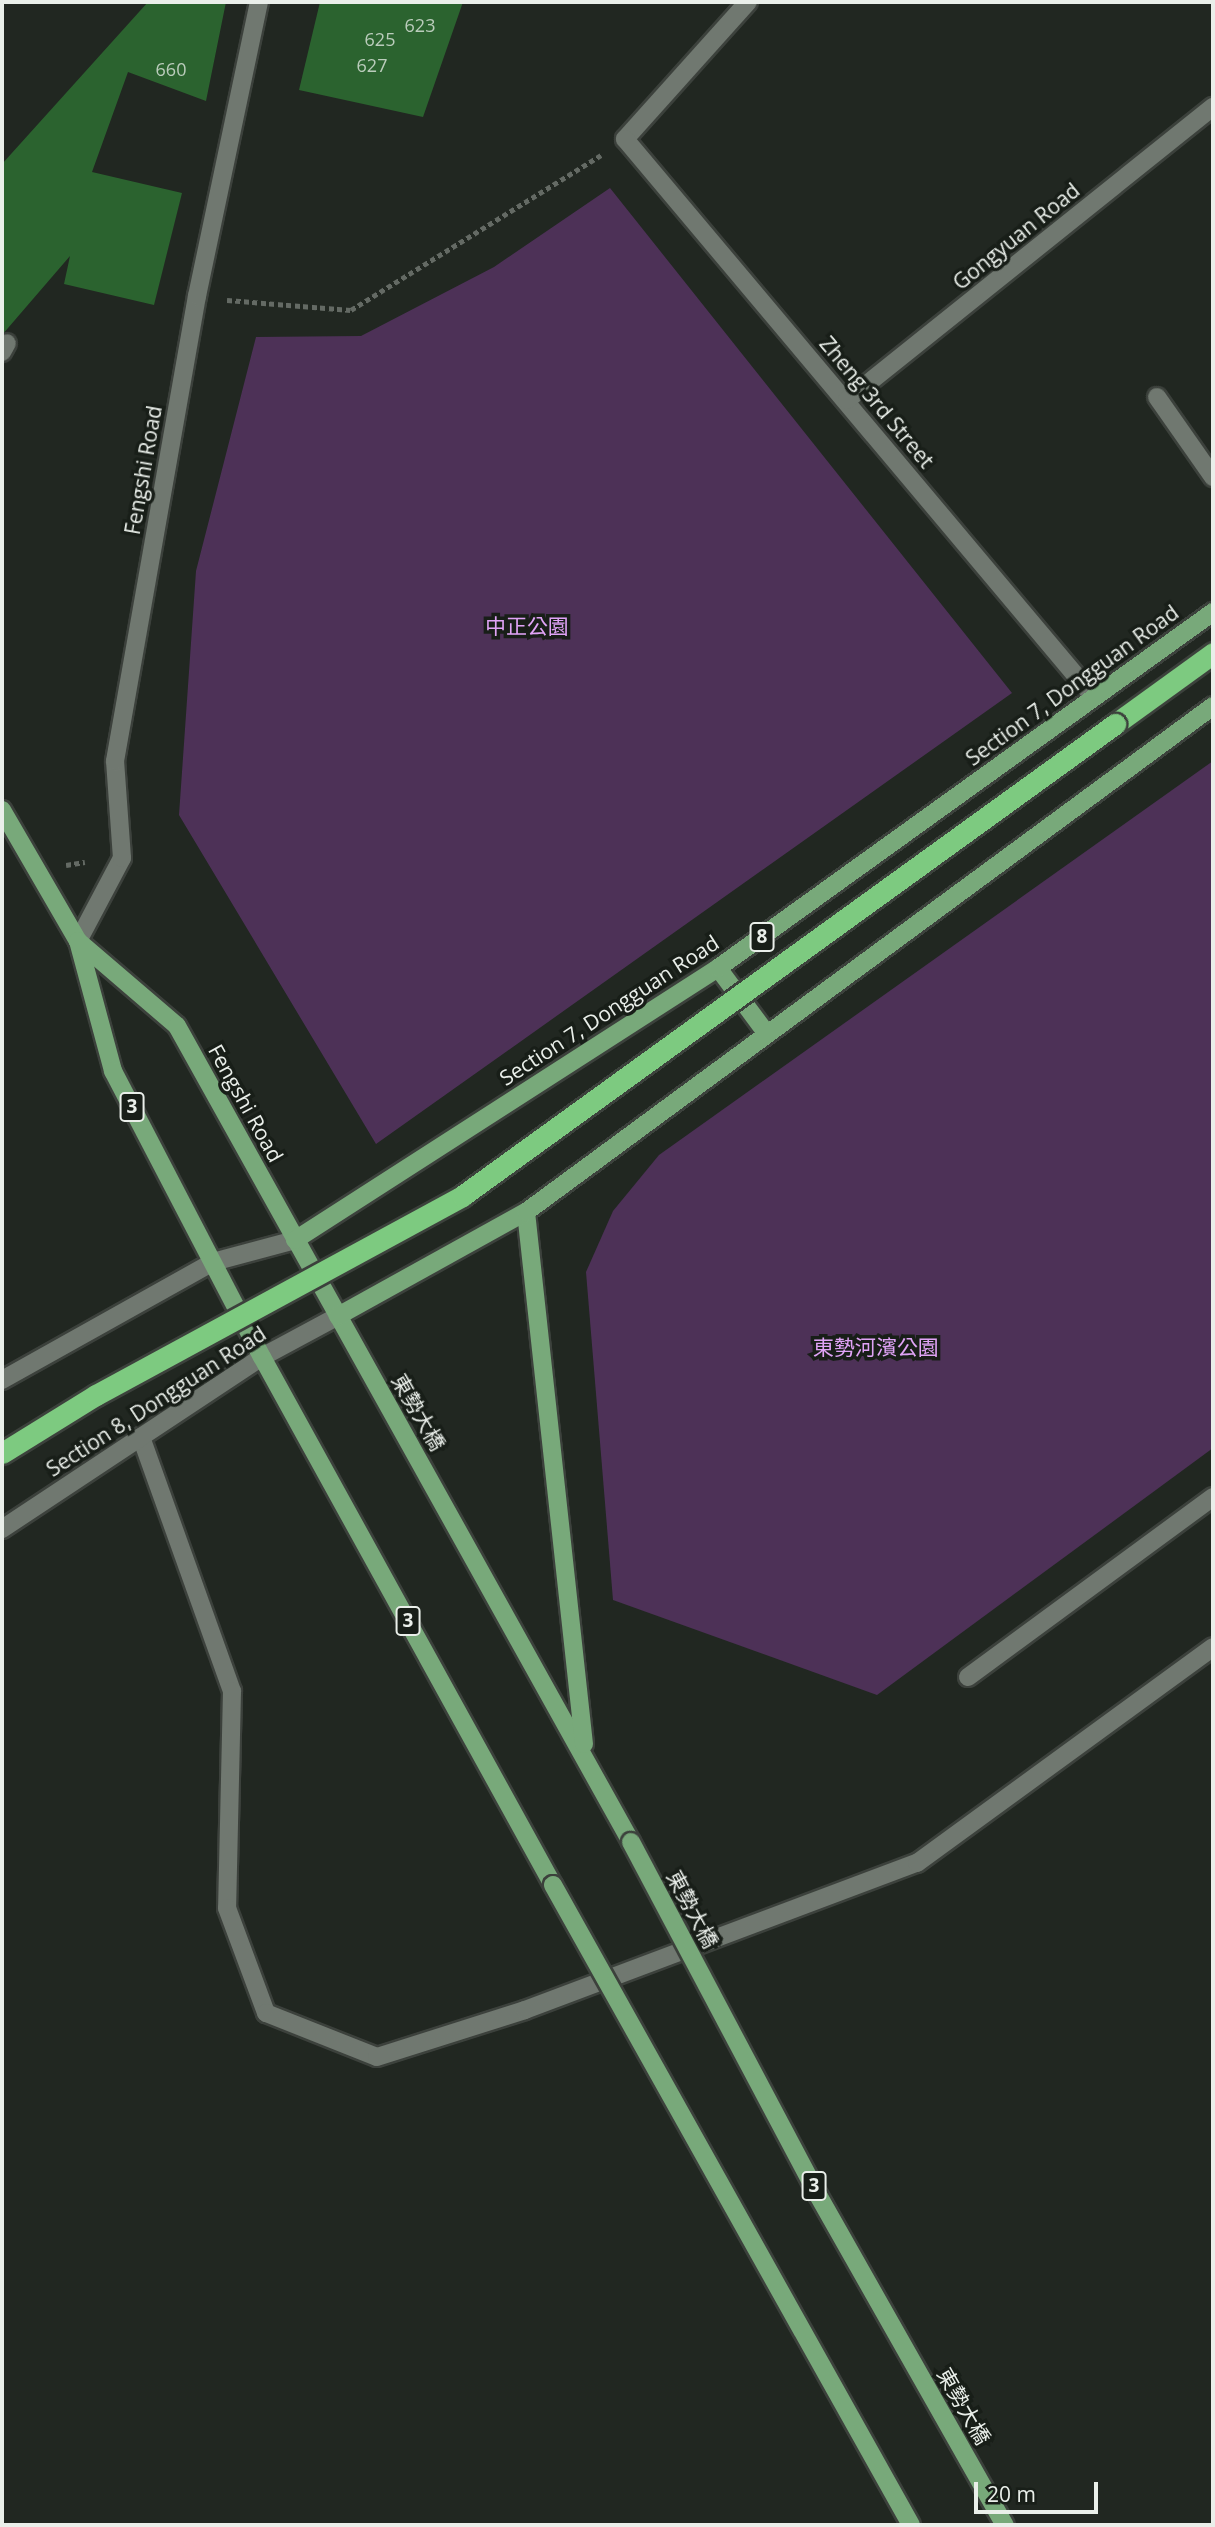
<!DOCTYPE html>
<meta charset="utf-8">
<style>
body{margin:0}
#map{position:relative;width:1215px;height:2527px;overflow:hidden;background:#212721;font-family:"Open Sans","Noto Sans TC",sans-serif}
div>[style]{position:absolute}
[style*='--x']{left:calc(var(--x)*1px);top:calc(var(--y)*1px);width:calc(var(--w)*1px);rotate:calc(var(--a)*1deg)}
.green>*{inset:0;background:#4d3157}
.building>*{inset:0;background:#2b632f}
.path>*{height:4.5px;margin-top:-2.25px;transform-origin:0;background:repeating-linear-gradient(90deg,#646a64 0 5px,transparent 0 8.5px)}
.roads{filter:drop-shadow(2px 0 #3c413c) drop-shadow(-2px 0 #3c413c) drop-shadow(0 2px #3c413c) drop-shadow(0 -2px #3c413c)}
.lane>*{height:18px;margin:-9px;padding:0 9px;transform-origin:9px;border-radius:9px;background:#707870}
.street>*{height:18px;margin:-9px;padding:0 9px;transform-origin:9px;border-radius:9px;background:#707870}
.secondary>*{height:18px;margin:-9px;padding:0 9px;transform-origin:9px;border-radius:9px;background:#707870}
.primary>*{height:18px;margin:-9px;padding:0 9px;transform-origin:9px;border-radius:9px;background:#78a97a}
.highway>*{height:21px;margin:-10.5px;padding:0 10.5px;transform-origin:10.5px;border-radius:10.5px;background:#7dca80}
.bridges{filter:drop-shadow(2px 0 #3c413c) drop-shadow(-2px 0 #3c413c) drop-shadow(0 2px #3c413c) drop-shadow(0 -2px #3c413c)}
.primary-bridge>*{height:18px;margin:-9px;padding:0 9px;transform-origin:9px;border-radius:9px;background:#78a97a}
.highway-bridge>*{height:21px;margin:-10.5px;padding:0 10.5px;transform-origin:10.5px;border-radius:10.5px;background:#7dca80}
span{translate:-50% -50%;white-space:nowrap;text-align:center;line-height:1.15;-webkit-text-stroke:7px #181e18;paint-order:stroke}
.number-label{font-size:18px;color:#baccbb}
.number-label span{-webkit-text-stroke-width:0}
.shield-label span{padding:2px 5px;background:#181e18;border:2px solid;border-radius:5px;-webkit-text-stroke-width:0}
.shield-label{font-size:19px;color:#eaefea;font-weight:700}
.street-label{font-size:21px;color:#eaefea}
.park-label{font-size:21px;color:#e0a3f6}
.frame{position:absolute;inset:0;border:4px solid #eaefea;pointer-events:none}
.scale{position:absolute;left:974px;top:2482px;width:124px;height:32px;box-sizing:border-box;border:4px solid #eaefea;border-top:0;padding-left:9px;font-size:21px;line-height:24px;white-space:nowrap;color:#eaefea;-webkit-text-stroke:5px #181e18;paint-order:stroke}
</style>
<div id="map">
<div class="green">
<i style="clip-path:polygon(610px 188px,1012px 693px,376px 1144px,179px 815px,196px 571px,256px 337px,361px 336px,494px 267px)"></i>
<i style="clip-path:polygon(1213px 761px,1213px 1448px,877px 1695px,613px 1600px,586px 1272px,613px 1211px,659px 1155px)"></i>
</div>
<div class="building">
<i style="clip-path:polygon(148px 2px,226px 2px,206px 101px,128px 72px,92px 172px,182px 193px,154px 305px,64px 284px,70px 256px,2px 335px,2px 164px)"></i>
<i style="clip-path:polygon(320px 2px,463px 2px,423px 117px,299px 90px)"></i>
</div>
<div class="path">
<i style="--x:227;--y:300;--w:124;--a:4.6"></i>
<i style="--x:351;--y:310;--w:294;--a:-31.8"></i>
<i style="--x:66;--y:865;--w:19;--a:-9"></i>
</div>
<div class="roads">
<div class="lane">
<i style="--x:625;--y:139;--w:184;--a:-48.1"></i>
<i style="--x:1157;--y:397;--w:98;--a:55"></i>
<i style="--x:141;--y:1437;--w:270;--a:70.3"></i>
<i style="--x:232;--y:1691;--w:217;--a:91.3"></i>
<i style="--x:227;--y:1908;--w:112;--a:69.6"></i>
<i style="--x:266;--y:2013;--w:119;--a:21.6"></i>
<i style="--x:377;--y:2057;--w:155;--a:-17.6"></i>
<i style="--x:525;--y:2010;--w:419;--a:-20.6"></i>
<i style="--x:917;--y:1863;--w:366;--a:-36.1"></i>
<i style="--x:968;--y:1677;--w:304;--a:-36.3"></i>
</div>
<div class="street">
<i style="--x:625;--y:139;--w:728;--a:49.96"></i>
<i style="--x:2;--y:352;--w:10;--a:-61"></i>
<i style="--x:847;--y:400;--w:469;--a:-38.7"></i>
<i style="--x:2;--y:1380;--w:242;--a:-29.2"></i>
<i style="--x:213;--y:1262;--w:85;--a:-15"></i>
<i style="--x:2;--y:1529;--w:312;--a:-33.5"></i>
<i style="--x:262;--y:1357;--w:86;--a:-28.3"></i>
</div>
<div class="secondary">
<i style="--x:78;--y:941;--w:94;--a:-62.1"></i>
<i style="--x:122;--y:858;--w:97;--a:-94.1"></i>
<i style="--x:115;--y:761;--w:472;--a:-80"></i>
<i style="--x:197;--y:296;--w:300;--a:-78.1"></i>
</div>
<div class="primary">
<i style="--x:2;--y:810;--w:151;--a:59.9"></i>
<i style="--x:78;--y:941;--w:135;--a:74.9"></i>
<i style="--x:113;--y:1071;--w:322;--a:62.5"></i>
<i style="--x:262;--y:1357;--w:603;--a:61.14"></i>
<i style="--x:78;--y:941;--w:130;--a:40.6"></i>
<i style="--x:177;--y:1026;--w:934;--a:60.91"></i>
<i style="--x:718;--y:968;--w:82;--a:53.4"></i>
<i style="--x:526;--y:1212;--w:535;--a:83.78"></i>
<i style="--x:295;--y:1240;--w:503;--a:-32.74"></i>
<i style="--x:718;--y:968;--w:610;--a:-35.72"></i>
<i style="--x:338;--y:1316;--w:215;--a:-29"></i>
<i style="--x:526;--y:1212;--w:853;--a:-36.37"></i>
</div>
<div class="highway">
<i style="--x:1115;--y:724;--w:121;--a:-35.9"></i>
</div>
</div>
<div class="bridges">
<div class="primary-bridge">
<i style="--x:631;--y:1842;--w:399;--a:62.1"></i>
<i style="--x:818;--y:2195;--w:379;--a:60.5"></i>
<i style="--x:553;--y:1885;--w:733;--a:60.78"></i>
</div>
<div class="highway-bridge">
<i style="--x:2;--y:1453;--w:110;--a:-31.7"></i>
<i style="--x:96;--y:1395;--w:417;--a:-28.5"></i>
<i style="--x:462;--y:1196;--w:806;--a:-35.86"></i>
</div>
</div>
<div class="number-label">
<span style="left:420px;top:25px">623</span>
<span style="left:380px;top:39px">625</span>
<span style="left:372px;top:65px">627</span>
<span style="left:171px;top:69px">660</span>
</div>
<div class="shield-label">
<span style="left:762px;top:937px">8</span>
<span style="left:132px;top:1107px">3</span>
<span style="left:408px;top:1621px">3</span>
<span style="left:814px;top:2186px">3</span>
</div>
<div class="street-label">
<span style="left:1016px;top:236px;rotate:-39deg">Gongyuan Road</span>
<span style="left:877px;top:402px;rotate:50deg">Zheng 3rd Street</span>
<span style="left:143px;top:470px;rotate:-80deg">Fengshi Road</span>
<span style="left:1072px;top:685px;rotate:-36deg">Section 7, Dongguan Road</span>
<span style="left:609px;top:1010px;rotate:-33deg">Section 7, Dongguan Road</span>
<span style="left:246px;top:1103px;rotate:61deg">Fengshi Road</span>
<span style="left:156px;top:1401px;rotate:-33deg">Section 8, Dongguan Road</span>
<span style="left:419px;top:1412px;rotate:60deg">東勢大橋</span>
<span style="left:693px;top:1909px;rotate:62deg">東勢大橋</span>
<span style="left:964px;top:2406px;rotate:60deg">東勢大橋</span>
</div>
<div class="park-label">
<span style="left:527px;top:626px">中正公園</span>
<span style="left:876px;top:1347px">東勢河濱公園</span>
</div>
<div class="frame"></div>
<div class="scale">20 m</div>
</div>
